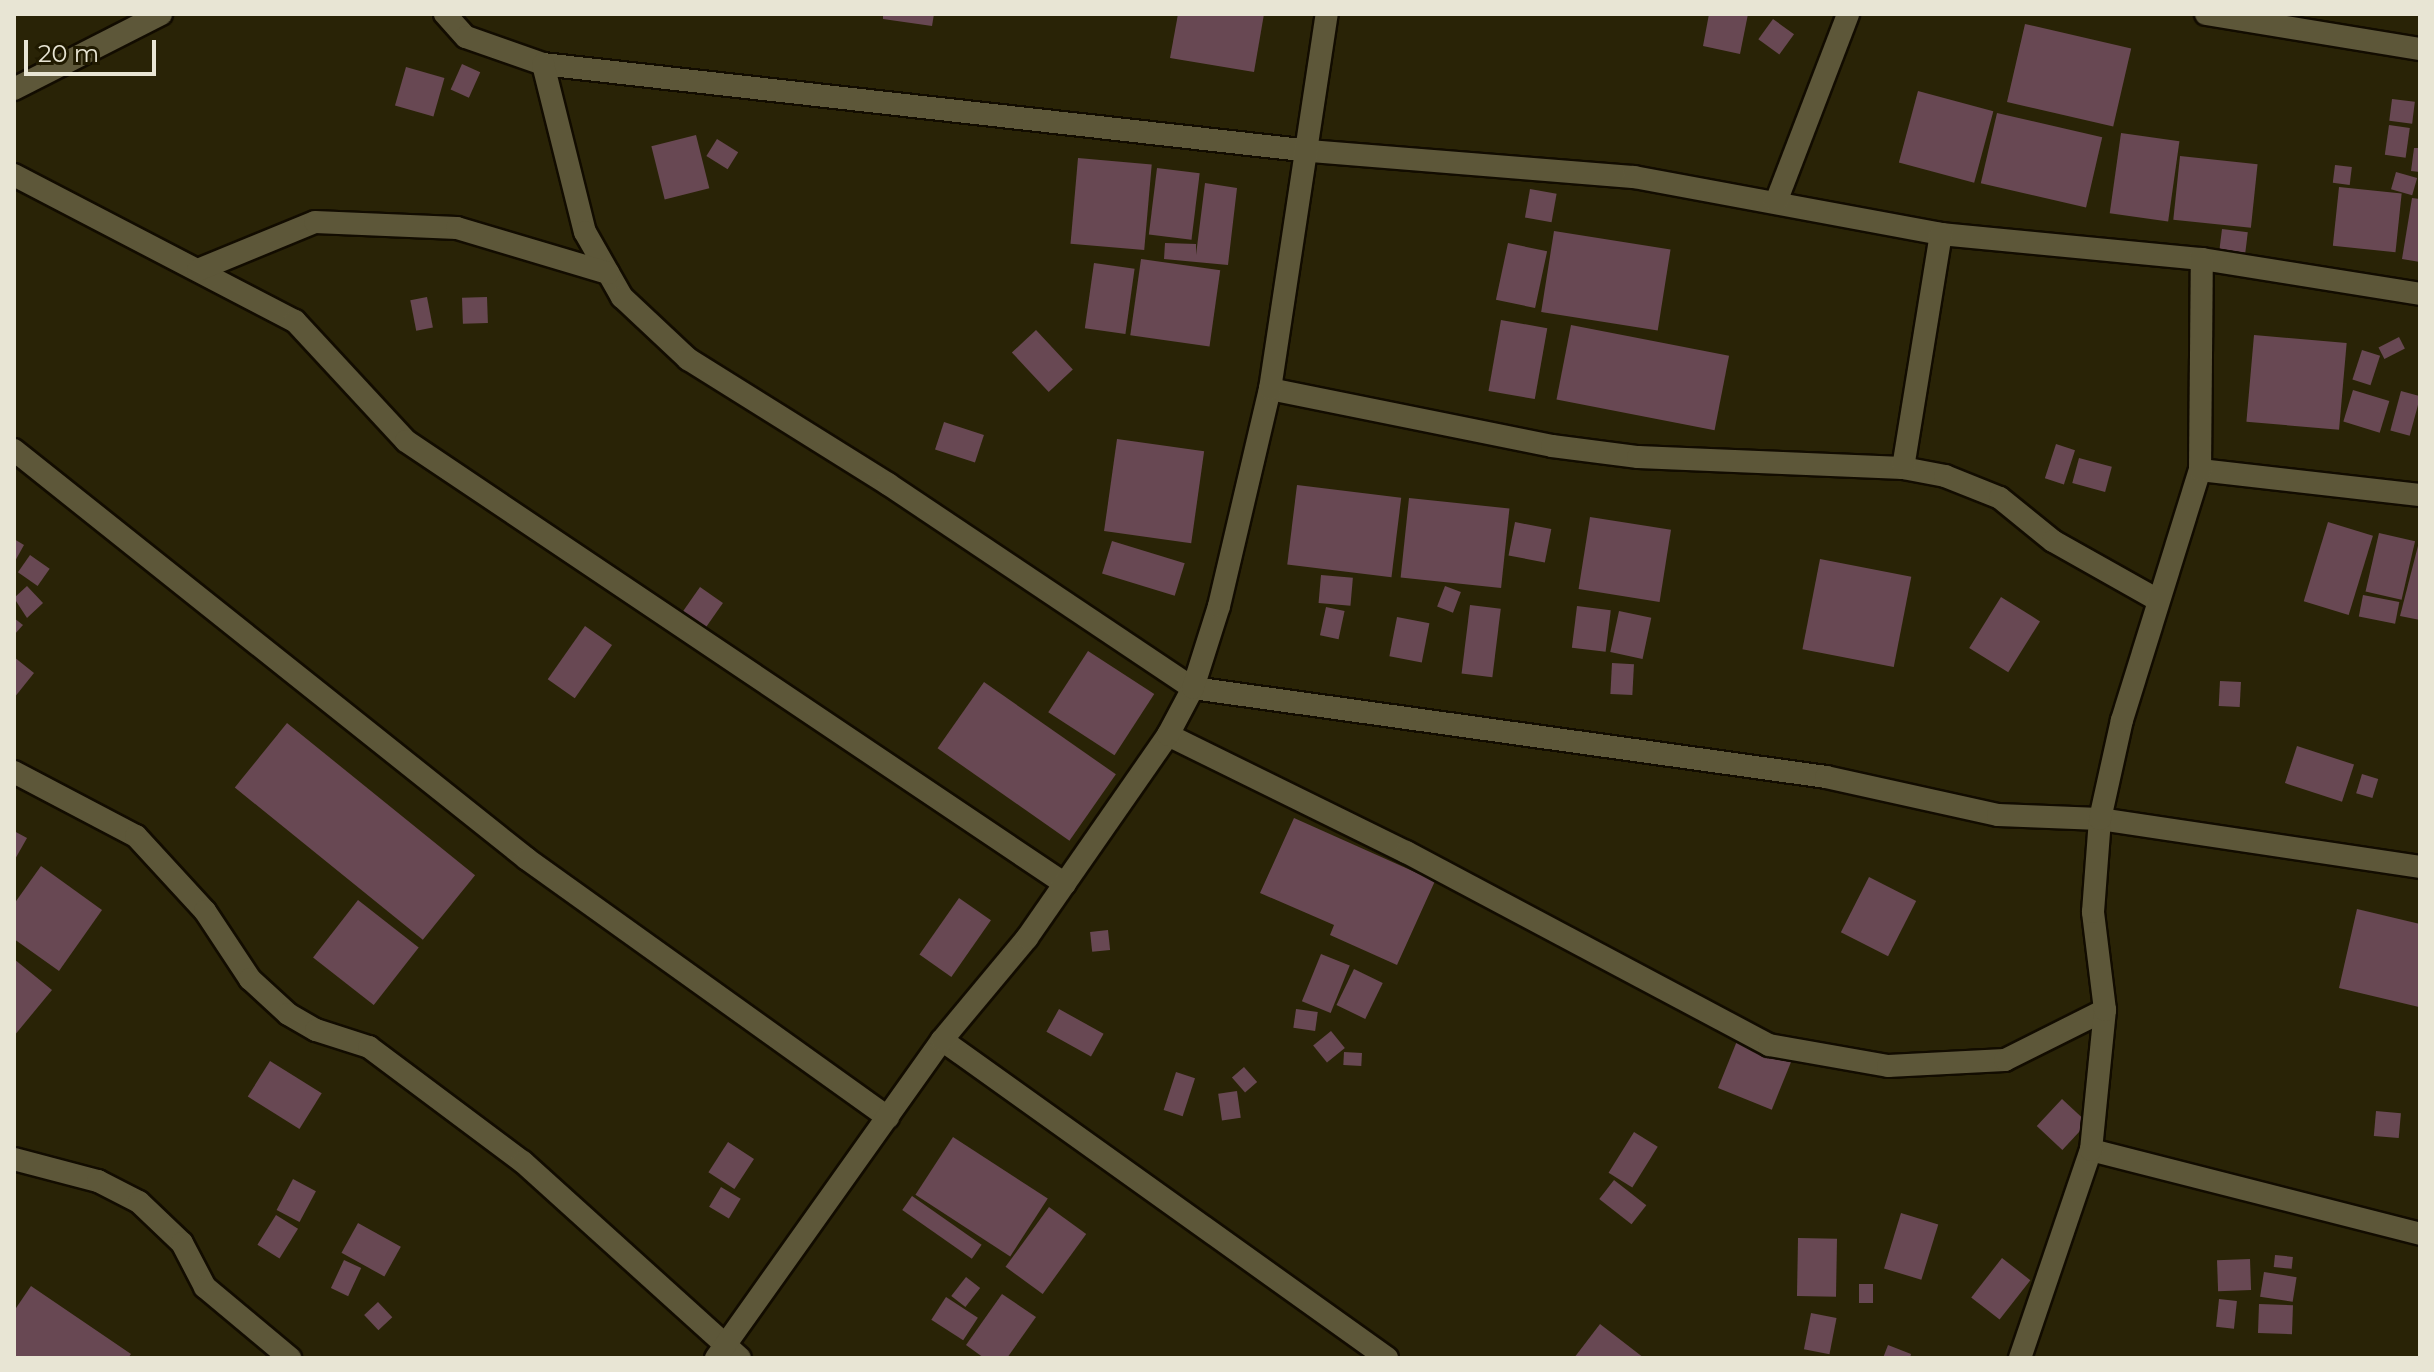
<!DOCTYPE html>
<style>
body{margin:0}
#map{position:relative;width:2434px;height:1372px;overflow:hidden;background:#292306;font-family:Montserrat,sans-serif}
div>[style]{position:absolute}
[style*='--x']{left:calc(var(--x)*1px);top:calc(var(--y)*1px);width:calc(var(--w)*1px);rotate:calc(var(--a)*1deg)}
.building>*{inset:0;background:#684853;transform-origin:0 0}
.roads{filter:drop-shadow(2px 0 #120c00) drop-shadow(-2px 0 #120c00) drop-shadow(0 2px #120c00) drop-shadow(0 -2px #120c00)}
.minor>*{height:22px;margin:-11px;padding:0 11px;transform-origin:11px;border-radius:11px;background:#5d5739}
span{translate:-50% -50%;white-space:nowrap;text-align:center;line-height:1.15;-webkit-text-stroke:7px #201a00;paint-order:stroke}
.frame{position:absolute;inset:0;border:16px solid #e8e5d4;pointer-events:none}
.scale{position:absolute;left:24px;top:40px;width:132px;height:36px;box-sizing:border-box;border:4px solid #e8e5d4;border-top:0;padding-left:10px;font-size:24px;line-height:28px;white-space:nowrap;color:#e8e5d4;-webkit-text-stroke:6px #201a00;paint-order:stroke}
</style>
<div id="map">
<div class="building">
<i style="clip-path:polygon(883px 14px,934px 14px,932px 26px,883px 19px)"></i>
<i style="clip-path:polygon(1178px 14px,1264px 14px,1254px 72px,1170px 58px)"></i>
<i style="clip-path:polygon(1709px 14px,1748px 14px,1740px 54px,1703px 46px)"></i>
<i style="left:1773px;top:19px;width:26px;height:25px;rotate:36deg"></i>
<i style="left:2025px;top:24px;width:109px;height:80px;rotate:13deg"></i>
<i style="left:462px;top:64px;width:20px;height:28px;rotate:24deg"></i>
<i style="left:406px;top:67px;width:40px;height:40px;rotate:16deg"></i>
<i style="left:1918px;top:91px;width:78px;height:74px;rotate:15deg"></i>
<i style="left:2392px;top:99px;width:23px;height:22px;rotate:7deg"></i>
<i style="left:1997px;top:113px;width:108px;height:72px;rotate:13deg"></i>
<i style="left:2389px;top:125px;width:21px;height:30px;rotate:8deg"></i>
<i style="left:2121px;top:133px;width:59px;height:81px;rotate:8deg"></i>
<i style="left:696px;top:135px;width:55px;height:46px;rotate:76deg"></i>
<i style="left:717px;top:139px;width:25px;height:20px;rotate:32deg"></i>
<i style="clip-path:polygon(2414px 148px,2420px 148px,2420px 172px,2411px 171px)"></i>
<i style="left:2180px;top:156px;width:78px;height:64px;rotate:6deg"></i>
<i style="left:1078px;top:158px;width:74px;height:86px;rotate:5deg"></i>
<i style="left:2335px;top:165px;width:17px;height:18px;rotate:7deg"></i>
<i style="left:1157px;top:168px;width:43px;height:67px;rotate:7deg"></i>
<i style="left:2396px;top:172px;width:22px;height:18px;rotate:16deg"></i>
<i style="clip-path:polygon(1205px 183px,1237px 188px,1228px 265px,1164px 259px,1165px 243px,1196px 244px,1196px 255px)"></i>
<i style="left:2339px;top:187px;width:63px;height:59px;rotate:6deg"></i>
<i style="left:1530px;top:189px;width:27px;height:29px;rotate:10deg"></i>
<i style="clip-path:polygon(2412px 198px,2420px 199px,2420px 262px,2402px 259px)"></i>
<i style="left:2222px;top:229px;width:26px;height:27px;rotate:7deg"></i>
<i style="left:1554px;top:231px;width:118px;height:82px;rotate:9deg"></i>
<i style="left:1508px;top:243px;width:40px;height:58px;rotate:12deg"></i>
<i style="left:1141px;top:259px;width:80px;height:77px;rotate:8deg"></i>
<i style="left:1094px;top:263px;width:41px;height:66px;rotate:8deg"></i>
<i style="left:427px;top:297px;width:31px;height:17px;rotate:79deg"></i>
<i style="left:487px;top:297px;width:26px;height:25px;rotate:88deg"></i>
<i style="left:1501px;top:320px;width:47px;height:72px;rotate:10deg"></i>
<i style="left:1571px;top:325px;width:161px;height:76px;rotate:11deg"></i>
<i style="left:1036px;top:330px;width:54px;height:33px;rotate:47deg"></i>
<i style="left:2254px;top:335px;width:93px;height:87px;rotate:5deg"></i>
<i style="left:2399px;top:337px;width:13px;height:23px;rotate:63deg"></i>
<i style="left:2362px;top:350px;width:19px;height:31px;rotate:18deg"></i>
<i style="left:2353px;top:390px;width:38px;height:33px;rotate:17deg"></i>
<i style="left:2401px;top:391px;width:20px;height:41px;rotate:15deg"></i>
<i style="left:944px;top:422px;width:42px;height:29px;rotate:18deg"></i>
<i style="left:1117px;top:439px;width:88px;height:93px;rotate:8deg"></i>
<i style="left:2056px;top:444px;width:20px;height:36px;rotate:18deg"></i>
<i style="left:2079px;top:458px;width:34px;height:26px;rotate:15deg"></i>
<i style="left:1297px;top:485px;width:105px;height:80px;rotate:7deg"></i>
<i style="left:1409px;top:498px;width:101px;height:80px;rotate:6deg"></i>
<i style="left:1590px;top:517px;width:82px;height:73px;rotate:9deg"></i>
<i style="left:1515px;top:522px;width:37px;height:34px;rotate:11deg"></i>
<i style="left:2328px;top:522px;width:47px;height:83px;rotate:17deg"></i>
<i style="left:2379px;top:533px;width:37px;height:60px;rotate:13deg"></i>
<i style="clip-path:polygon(2420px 538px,2420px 620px,2400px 616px)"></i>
<i style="clip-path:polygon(14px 539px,24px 545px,14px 563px)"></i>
<i style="left:1112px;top:541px;width:76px;height:34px;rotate:17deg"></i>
<i style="left:30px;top:555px;width:24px;height:21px;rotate:35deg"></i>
<i style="left:1820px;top:559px;width:93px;height:92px;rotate:11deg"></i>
<i style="left:1321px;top:575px;width:32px;height:28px;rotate:5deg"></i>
<i style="clip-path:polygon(27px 586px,43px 603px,27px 618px,14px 598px)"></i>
<i style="left:1445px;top:586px;width:17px;height:22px;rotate:21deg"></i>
<i style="left:700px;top:587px;width:28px;height:32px;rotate:35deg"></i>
<i style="left:2363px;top:595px;width:37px;height:22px;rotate:11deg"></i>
<i style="left:2001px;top:597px;width:46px;height:60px;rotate:32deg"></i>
<i style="left:1470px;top:605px;width:31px;height:69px;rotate:7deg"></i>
<i style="left:1577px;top:606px;width:34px;height:42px;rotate:7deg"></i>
<i style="left:1326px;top:607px;width:19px;height:29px;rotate:12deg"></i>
<i style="left:1619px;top:611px;width:33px;height:42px;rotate:12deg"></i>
<i style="left:1397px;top:617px;width:33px;height:40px;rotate:11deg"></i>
<i style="clip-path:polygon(14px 618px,23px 625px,14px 635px)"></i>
<i style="left:585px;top:626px;width:33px;height:65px;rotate:35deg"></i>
<i style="left:1088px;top:651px;width:79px;height:73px;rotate:33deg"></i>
<i style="clip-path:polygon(14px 657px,34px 673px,14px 698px)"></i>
<i style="left:1612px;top:663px;width:22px;height:31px;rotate:3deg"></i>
<i style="left:2220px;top:681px;width:21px;height:25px;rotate:3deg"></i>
<i style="left:984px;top:682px;width:161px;height:81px;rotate:35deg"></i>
<i style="left:287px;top:723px;width:242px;height:83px;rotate:39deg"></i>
<i style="left:2297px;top:746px;width:60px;height:39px;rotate:18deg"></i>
<i style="left:2362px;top:774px;width:17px;height:20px;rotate:17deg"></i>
<i style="clip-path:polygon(1294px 818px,1435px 881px,1397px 965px,1330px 935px,1334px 925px,1260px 893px)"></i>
<i style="clip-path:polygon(14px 831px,27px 838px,14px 861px)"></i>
<i style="clip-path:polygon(41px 866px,102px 910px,59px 971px,14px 939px,14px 904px)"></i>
<i style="left:1869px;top:877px;width:53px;height:62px;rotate:27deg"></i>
<i style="left:959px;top:898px;width:39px;height:69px;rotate:35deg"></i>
<i style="left:358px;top:900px;width:77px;height:73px;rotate:38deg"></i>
<i style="clip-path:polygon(2357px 909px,2420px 924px,2419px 1007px,2339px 988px)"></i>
<i style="left:1108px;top:930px;width:20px;height:18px;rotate:84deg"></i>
<i style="left:1321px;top:954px;width:31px;height:51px;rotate:22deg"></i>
<i style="clip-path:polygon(14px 959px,52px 990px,14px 1036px)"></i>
<i style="left:1354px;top:969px;width:32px;height:40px;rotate:26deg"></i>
<i style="left:1059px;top:1009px;width:51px;height:26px;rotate:29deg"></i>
<i style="left:1296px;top:1009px;width:22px;height:19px;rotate:8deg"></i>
<i style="left:1331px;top:1031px;width:22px;height:23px;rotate:51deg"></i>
<i style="left:1739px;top:1036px;width:58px;height:56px;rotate:22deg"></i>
<i style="left:1344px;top:1052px;width:18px;height:13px;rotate:3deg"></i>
<i style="left:270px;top:1061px;width:61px;height:42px;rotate:32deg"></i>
<i style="left:1244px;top:1067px;width:20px;height:16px;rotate:49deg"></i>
<i style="left:1176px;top:1072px;width:20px;height:40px;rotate:18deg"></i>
<i style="left:1237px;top:1091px;width:27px;height:19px;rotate:82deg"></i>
<i style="left:2062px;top:1099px;width:35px;height:37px;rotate:43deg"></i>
<i style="left:2376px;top:1111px;width:25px;height:25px;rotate:5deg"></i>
<i style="left:1634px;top:1132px;width:28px;height:48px;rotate:32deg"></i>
<i style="left:953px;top:1137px;width:113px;height:69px;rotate:33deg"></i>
<i style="left:728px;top:1142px;width:31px;height:36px;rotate:33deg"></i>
<i style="left:293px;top:1179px;width:26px;height:35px;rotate:28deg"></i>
<i style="left:1614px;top:1180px;width:41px;height:24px;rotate:38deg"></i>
<i style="left:721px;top:1187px;width:23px;height:23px;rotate:31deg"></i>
<i style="left:912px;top:1196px;width:85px;height:17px;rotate:35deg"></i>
<i style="left:1049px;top:1207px;width:46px;height:74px;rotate:36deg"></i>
<i style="left:1901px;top:1213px;width:39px;height:58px;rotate:17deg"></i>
<i style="left:276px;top:1215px;width:26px;height:35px;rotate:32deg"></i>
<i style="left:358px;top:1223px;width:49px;height:34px;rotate:29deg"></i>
<i style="left:1798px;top:1238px;width:39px;height:58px;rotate:1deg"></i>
<i style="left:2275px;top:1255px;width:18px;height:12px;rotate:6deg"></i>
<i style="left:2002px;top:1258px;width:36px;height:50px;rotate:38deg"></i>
<i style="left:2250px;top:1259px;width:31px;height:33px;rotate:88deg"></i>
<i style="left:344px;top:1260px;width:19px;height:31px;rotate:25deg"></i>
<i style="left:2264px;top:1272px;width:33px;height:25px;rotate:9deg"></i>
<i style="left:966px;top:1277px;width:18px;height:24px;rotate:38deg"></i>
<i style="left:1859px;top:1284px;width:14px;height:19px"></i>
<i style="clip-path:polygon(31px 1286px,131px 1354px,128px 1358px,14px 1358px,14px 1311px)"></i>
<i style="clip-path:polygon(1002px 1294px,1036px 1317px,1007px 1358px,984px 1358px,966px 1345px)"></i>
<i style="left:946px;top:1297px;width:38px;height:27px;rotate:33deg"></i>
<i style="left:2219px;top:1299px;width:18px;height:28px;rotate:6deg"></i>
<i style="left:378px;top:1302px;width:21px;height:19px;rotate:47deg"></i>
<i style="left:2259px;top:1304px;width:34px;height:29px;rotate:2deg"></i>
<i style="left:1811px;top:1313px;width:26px;height:37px;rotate:11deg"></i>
<i style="clip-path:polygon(1600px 1324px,1644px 1358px,1574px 1358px)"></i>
<i style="clip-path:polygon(1888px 1345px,1911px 1354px,1910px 1358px,1883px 1358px)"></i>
</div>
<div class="roads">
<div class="minor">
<i style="--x:445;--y:14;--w:31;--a:48"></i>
<i style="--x:466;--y:37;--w:82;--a:19.3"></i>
<i style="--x:543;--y:64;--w:772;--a:6.47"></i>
<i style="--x:1310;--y:151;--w:325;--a:4.6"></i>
<i style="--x:1634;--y:177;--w:312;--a:10.5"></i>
<i style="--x:1941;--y:234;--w:262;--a:5.5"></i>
<i style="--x:2202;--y:259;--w:221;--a:9.1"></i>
<i style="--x:2206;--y:14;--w:217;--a:9.3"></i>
<i style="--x:543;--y:64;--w:173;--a:76"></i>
<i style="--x:585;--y:232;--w:75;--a:60.4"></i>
<i style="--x:622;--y:297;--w:91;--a:43.2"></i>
<i style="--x:688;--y:359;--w:236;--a:32"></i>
<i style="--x:888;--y:484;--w:367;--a:33.8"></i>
<i style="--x:1193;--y:688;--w:639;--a:8"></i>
<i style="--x:1826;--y:777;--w:176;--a:12.5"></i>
<i style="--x:1998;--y:815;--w:102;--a:2.2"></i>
<i style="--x:2100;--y:819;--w:324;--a:8.5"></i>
<i style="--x:14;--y:89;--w:165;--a:-27"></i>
<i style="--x:14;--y:175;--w:317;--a:27.5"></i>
<i style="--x:295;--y:321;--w:163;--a:47.2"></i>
<i style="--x:406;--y:441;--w:794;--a:33.91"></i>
<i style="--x:1776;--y:202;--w:201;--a:-69"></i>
<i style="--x:198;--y:270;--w:126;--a:-22.3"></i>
<i style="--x:315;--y:222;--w:142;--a:2.4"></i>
<i style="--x:457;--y:228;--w:158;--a:16.6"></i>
<i style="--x:1270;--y:389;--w:288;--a:11.4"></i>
<i style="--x:1552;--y:446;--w:87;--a:7.3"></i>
<i style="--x:1638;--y:457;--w:265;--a:2.4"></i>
<i style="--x:1903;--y:468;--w:43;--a:10.8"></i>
<i style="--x:1945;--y:476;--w:59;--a:21.8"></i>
<i style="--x:2000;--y:498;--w:68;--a:39.1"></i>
<i style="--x:2053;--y:541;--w:118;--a:29.4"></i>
<i style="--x:14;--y:450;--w:656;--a:38.56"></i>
<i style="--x:527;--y:859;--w:444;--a:35.6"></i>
<i style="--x:1903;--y:468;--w:237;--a:-80.8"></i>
<i style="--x:2200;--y:470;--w:221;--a:6.5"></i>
<i style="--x:1168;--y:735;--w:265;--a:26.2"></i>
<i style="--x:1406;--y:852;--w:411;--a:28"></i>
<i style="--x:1769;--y:1045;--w:121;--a:10"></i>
<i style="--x:1888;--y:1066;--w:117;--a:-2.9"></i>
<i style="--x:2005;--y:1060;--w:112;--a:-26.6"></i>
<i style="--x:14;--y:772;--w:138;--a:27.7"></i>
<i style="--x:136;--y:836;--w:102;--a:47.4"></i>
<i style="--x:205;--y:911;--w:82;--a:56.5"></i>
<i style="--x:250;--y:979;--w:52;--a:42.6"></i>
<i style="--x:288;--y:1014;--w:32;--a:30"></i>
<i style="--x:316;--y:1030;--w:56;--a:17.8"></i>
<i style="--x:369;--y:1047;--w:192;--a:36.8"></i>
<i style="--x:523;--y:1162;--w:292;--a:42.1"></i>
<i style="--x:942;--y:1040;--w:547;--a:35.55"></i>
<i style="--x:2091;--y:1150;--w:340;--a:14.3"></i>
<i style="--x:14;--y:1159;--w:87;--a:14.7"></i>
<i style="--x:98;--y:1181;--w:46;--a:27.1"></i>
<i style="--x:139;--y:1202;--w:59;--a:43.6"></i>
<i style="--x:182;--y:1243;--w:50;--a:62.4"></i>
<i style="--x:205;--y:1287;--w:111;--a:39.9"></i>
<i style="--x:716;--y:1358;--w:390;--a:-54.6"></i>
<i style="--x:942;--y:1040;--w:133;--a:-50.2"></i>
<i style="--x:1027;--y:938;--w:247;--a:-55.2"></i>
<i style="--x:1168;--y:735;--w:53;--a:-62"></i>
<i style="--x:1193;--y:688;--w:86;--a:-72.4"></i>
<i style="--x:1219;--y:606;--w:223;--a:-76.8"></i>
<i style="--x:1270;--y:389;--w:379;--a:-81.4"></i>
<i style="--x:2020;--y:1358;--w:220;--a:-71.2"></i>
<i style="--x:2091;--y:1150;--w:141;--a:-84.3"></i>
<i style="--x:2105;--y:1010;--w:99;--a:-97"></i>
<i style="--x:2093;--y:912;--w:93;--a:-85.7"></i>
<i style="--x:2100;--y:819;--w:101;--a:-77.5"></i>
<i style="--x:2122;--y:720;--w:262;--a:-72.7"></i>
<i style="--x:2200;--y:470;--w:211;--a:-89.5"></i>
</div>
</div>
<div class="frame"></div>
<div class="scale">20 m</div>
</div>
